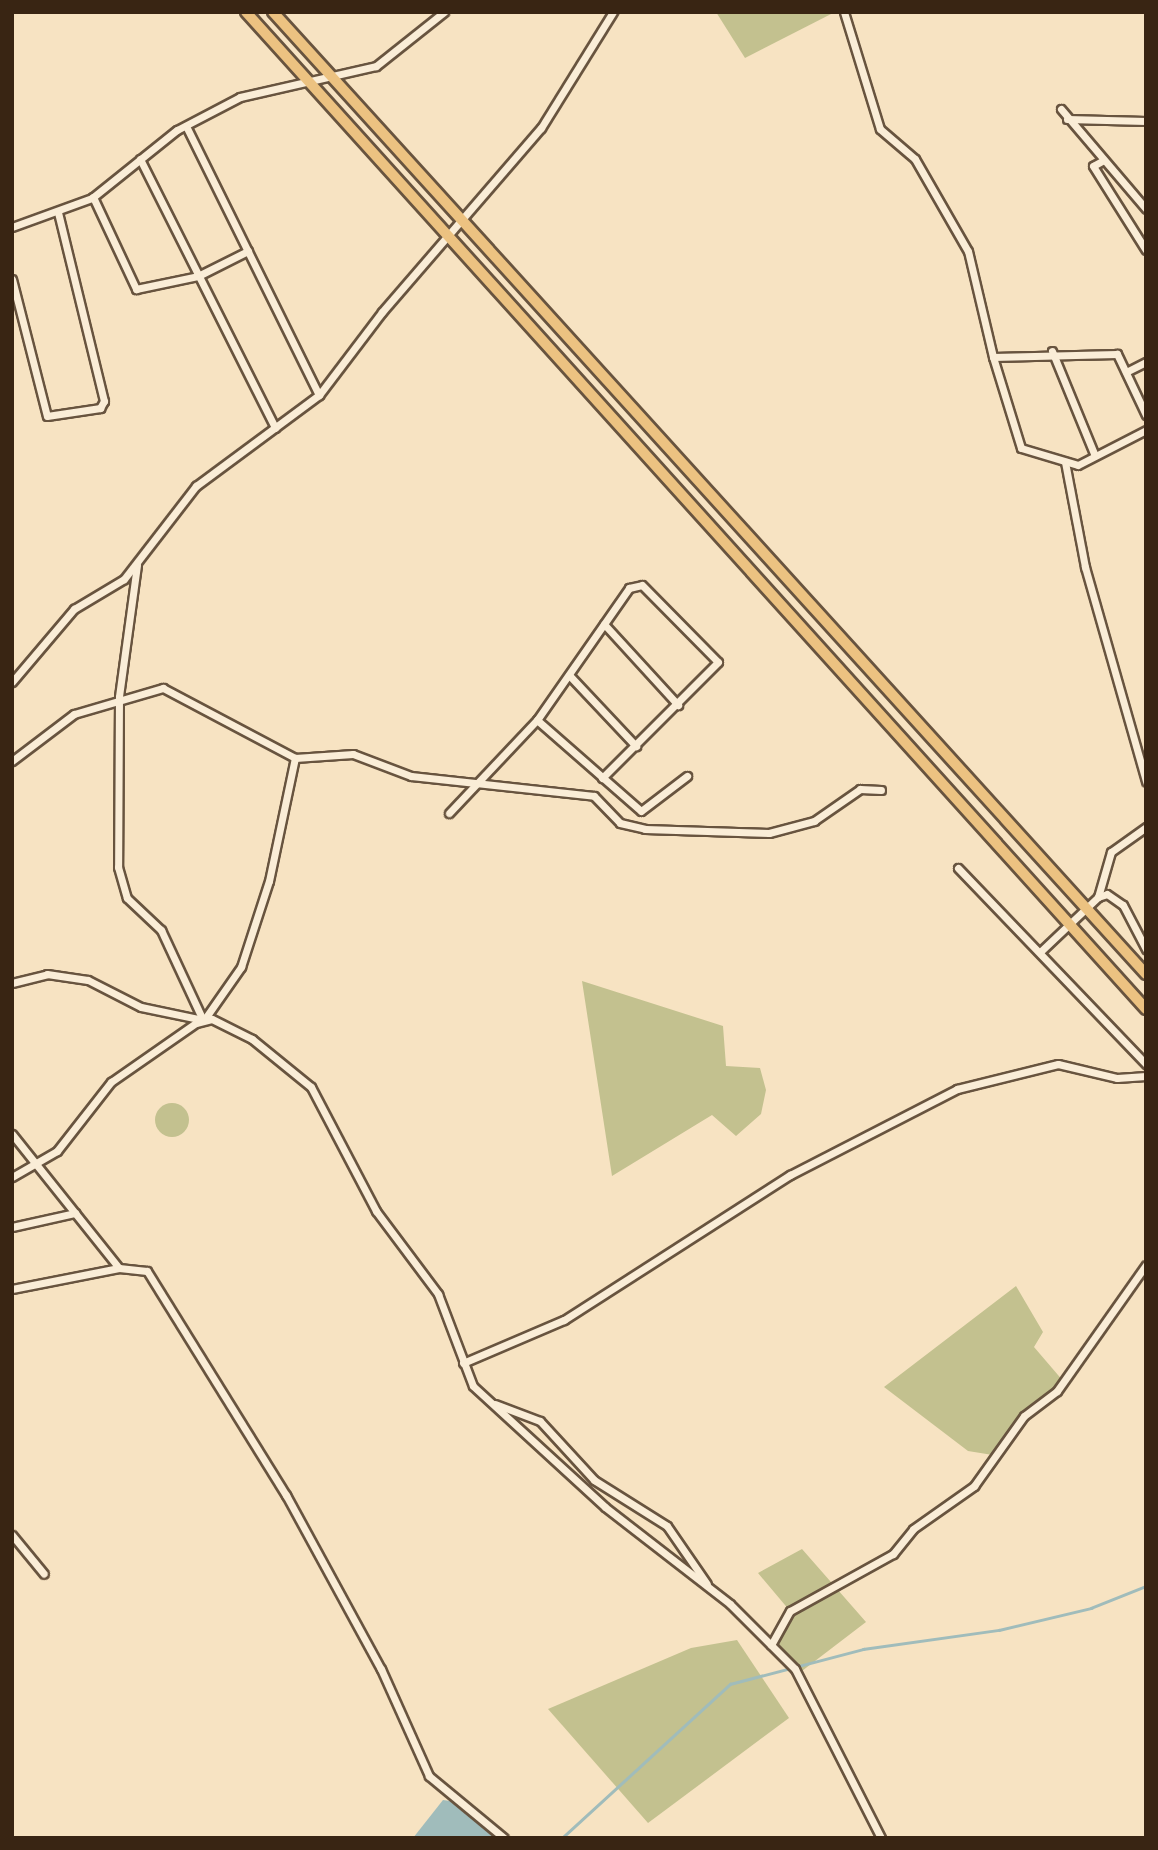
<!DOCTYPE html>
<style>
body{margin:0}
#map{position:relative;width:1158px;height:1850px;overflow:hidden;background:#f7e3c2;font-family:"Sorts Mill Goudy",serif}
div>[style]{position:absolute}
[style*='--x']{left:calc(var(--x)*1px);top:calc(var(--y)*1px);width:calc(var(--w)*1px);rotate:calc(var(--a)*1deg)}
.green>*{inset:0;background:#c3c18f}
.round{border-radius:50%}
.water>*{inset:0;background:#a0bcbb}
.stream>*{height:2.5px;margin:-1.25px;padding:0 1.25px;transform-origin:1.25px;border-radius:1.25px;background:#a0bcbb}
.roads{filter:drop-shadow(2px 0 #68543f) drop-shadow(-2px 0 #68543f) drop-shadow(0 2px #68543f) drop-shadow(0 -2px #68543f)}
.minor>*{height:7px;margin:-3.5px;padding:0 3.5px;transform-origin:3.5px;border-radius:3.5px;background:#faedd7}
.highway>*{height:10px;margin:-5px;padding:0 5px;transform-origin:5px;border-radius:5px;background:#ecc281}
span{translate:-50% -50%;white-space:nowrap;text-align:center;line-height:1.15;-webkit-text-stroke:6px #faedd7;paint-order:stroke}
.frame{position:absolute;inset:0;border:14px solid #392513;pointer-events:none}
</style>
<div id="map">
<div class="green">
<i style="clip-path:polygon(716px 12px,835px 12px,745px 58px)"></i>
<i style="clip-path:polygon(582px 981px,723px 1026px,726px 1066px,760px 1068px,766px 1090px,761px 1114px,736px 1136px,712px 1115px,612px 1176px)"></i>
<i class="round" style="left:155px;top:1103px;width:34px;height:34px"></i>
<i style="clip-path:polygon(1016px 1286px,1043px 1332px,1034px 1347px,1064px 1382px,1030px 1411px,999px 1456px,968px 1451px,884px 1387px)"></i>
<i style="clip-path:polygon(802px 1549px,866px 1622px,798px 1674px,771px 1645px,790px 1611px,758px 1573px)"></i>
<i style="clip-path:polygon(737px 1640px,789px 1718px,648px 1823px,548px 1709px,691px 1648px)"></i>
</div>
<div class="water">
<i style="clip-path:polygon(443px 1800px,450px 1801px,497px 1838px,413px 1838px)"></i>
</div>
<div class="stream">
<i style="--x:562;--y:1838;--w:228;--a:-42.5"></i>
<i style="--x:730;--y:1684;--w:138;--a:-14.7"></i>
<i style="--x:863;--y:1649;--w:137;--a:-8"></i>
<i style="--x:999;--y:1630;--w:95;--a:-13.4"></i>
<i style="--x:1091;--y:1608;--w:59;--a:-21.8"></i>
</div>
<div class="roads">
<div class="minor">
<i style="--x:844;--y:12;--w:122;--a:72.9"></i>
<i style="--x:880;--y:129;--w:46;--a:40.6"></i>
<i style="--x:915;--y:159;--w:106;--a:60.1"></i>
<i style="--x:968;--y:251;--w:109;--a:76.7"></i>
<i style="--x:1061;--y:109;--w:131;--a:49.6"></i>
<i style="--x:1067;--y:119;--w:79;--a:1.5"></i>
<i style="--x:186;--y:126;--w:300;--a:63.7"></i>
<i style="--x:140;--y:159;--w:301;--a:63.3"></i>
<i style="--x:1102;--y:161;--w:10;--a:151"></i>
<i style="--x:1093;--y:166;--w:99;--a:57.8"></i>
<i style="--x:93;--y:197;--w:102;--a:64.9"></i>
<i style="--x:136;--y:289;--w:63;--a:-11.8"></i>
<i style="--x:198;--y:276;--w:56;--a:-26.6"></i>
<i style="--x:12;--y:227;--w:85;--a:-19.9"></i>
<i style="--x:92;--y:198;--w:109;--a:-38.7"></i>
<i style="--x:177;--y:130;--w:71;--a:-27.6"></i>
<i style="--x:240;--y:97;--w:139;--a:-12.8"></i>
<i style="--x:376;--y:66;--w:87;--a:-38.5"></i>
<i style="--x:12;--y:279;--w:141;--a:75.7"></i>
<i style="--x:47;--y:416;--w:54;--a:-8.6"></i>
<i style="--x:100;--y:408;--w:8;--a:-60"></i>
<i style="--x:104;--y:401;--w:195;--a:-103.7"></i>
<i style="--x:1052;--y:351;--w:113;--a:67.7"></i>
<i style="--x:1126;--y:372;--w:22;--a:-27"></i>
<i style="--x:1146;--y:415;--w:68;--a:-115.4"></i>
<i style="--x:1117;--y:354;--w:124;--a:178.6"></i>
<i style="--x:993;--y:357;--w:95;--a:72.9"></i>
<i style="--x:1021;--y:448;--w:59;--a:16.6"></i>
<i style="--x:1078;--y:465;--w:76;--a:-27.2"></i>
<i style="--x:1065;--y:462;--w:107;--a:79.2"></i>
<i style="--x:1085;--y:567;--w:223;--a:74.1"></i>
<i style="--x:137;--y:565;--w:133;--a:97.8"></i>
<i style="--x:119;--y:697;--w:170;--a:90.3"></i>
<i style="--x:118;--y:867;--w:32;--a:74"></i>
<i style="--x:127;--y:898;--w:47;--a:43.3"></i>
<i style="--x:161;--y:930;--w:99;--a:65"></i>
<i style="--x:604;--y:624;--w:110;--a:47.6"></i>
<i style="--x:569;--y:675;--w:98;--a:46.7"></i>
<i style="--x:12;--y:682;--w:96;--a:-49.7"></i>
<i style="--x:74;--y:609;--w:58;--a:-31"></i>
<i style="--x:124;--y:579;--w:118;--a:-52.3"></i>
<i style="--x:196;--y:486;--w:153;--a:-36.5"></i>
<i style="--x:319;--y:395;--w:104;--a:-52.8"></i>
<i style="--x:382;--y:312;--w:243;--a:-49.2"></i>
<i style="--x:541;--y:128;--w:137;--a:-58.2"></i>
<i style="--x:537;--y:720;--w:138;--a:41.2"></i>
<i style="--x:641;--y:811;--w:58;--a:-37.3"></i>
<i style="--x:12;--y:761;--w:78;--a:-37.2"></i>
<i style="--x:74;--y:714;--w:93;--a:-16.3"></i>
<i style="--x:163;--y:688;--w:149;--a:27.9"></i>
<i style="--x:295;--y:758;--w:58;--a:-3.9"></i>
<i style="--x:353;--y:754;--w:62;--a:20.8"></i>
<i style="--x:411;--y:776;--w:184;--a:6.2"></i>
<i style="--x:594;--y:796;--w:37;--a:46"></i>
<i style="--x:620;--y:823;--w:26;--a:13"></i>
<i style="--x:645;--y:829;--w:124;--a:1.8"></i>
<i style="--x:769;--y:833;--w:47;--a:-14.9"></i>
<i style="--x:814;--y:821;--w:56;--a:-34.8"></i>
<i style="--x:860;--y:789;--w:21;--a:3"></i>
<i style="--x:449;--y:813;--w:128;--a:-46.6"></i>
<i style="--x:537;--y:720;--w:161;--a:-55.1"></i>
<i style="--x:629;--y:588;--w:13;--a:-13"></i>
<i style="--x:642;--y:585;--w:108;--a:45.4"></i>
<i style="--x:718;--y:662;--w:164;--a:135"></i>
<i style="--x:958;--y:868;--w:272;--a:46.2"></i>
<i style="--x:1098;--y:897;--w:9;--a:-18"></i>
<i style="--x:1107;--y:894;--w:19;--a:35"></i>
<i style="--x:1123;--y:905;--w:50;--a:62.4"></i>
<i style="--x:1040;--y:952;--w:80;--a:-43.5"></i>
<i style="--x:1098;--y:897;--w:47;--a:-73.9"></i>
<i style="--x:1111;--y:852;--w:43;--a:-35.5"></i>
<i style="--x:12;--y:983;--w:36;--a:-14"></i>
<i style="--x:47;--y:974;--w:41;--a:8.3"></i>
<i style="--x:88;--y:980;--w:59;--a:27"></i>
<i style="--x:141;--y:1007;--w:63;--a:11.8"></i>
<i style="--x:204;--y:1020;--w:65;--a:-55.1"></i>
<i style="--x:241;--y:967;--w:90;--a:-72"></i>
<i style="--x:269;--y:881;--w:126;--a:-78.1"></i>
<i style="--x:12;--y:1134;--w:171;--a:51.4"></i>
<i style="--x:12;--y:1177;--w:52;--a:-30"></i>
<i style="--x:57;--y:1151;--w:88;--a:-52"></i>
<i style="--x:111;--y:1082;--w:103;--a:-34.8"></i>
<i style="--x:196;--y:1023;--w:16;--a:-14"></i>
<i style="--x:212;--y:1019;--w:45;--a:26.6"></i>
<i style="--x:252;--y:1039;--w:76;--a:39.1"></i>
<i style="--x:311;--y:1087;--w:140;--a:62.3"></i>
<i style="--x:376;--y:1211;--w:104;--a:53.2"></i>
<i style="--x:438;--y:1294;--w:98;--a:69.2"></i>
<i style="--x:473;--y:1386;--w:179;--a:42.5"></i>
<i style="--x:605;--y:1507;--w:158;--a:37.8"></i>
<i style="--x:730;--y:1604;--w:92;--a:45"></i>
<i style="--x:795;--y:1669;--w:190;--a:63"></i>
<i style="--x:12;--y:1227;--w:65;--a:-12.5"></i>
<i style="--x:12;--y:1289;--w:109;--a:-11.1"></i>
<i style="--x:119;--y:1268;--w:28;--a:6"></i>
<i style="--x:147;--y:1271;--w:264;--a:58.2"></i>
<i style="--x:286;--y:1495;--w:198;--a:61.4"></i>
<i style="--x:381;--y:1669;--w:117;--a:65.8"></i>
<i style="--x:429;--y:1776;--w:97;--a:39.6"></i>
<i style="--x:463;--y:1363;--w:110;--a:-23.1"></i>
<i style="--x:564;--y:1320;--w:269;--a:-32.7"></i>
<i style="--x:790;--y:1175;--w:188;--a:-27.2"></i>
<i style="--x:957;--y:1089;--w:104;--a:-13.9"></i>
<i style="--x:1058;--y:1064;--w:61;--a:13.3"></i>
<i style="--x:1117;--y:1078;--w:29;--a:-4"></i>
<i style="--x:495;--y:1404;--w:48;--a:20.7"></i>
<i style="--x:540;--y:1421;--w:80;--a:47.5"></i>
<i style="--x:594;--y:1480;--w:86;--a:32.2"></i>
<i style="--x:667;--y:1526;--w:70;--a:55.4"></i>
<i style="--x:12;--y:1535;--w:50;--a:50.6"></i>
<i style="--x:771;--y:1645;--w:39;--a:-61"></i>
<i style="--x:790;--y:1611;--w:118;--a:-29"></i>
<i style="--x:893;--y:1554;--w:32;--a:-51"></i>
<i style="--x:913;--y:1529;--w:75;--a:-35.2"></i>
<i style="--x:974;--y:1486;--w:86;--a:-54.5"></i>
<i style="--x:1024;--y:1416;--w:41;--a:-37.1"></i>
<i style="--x:1057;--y:1391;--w:154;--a:-54.8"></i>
</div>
<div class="highway">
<i style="--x:246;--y:12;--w:1343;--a:47.93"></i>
<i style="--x:273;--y:12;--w:1299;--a:47.78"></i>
</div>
</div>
<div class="frame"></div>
</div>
